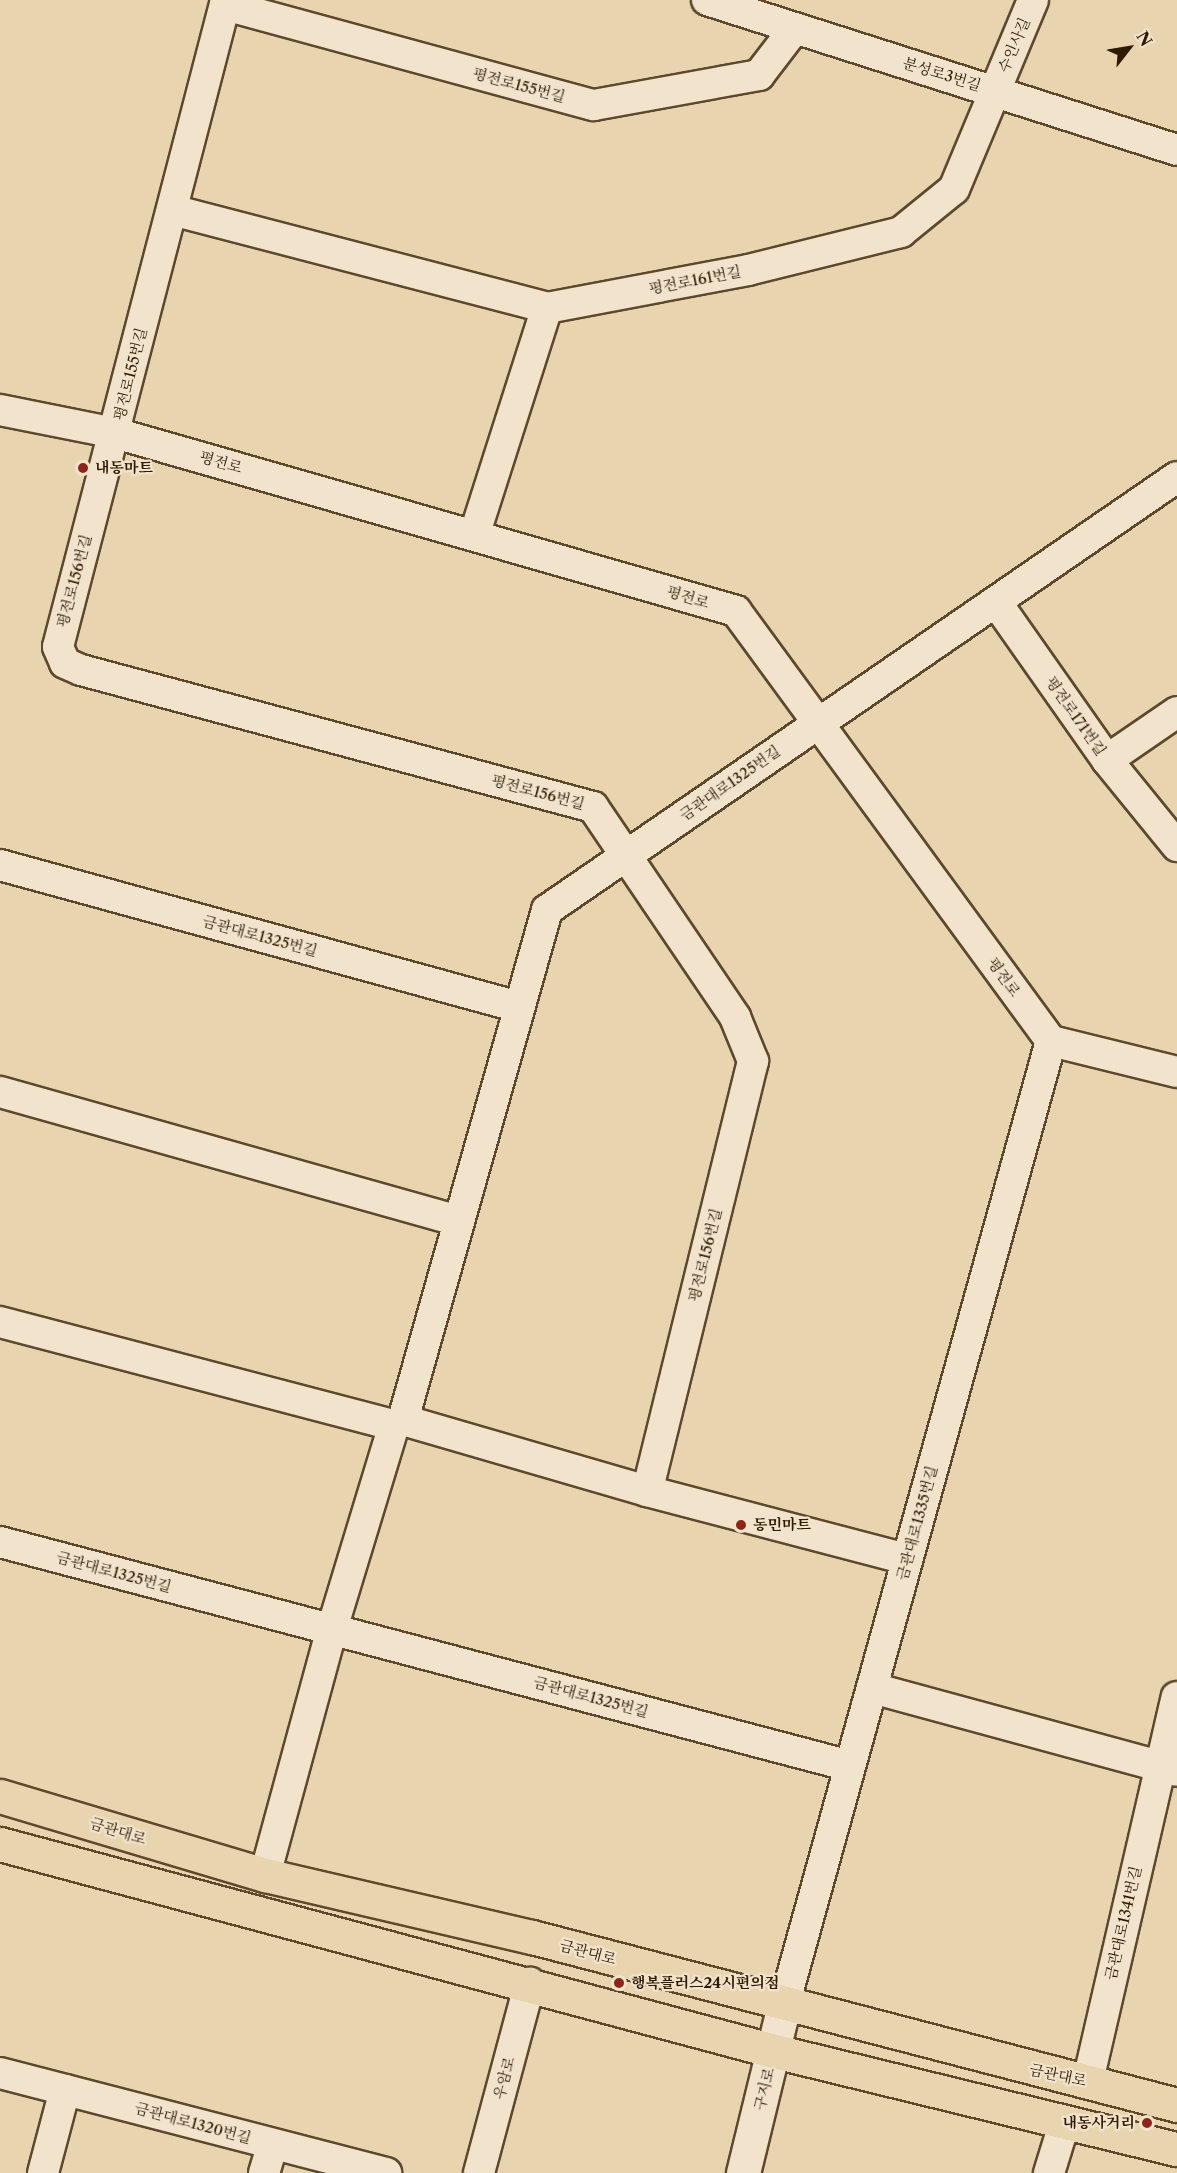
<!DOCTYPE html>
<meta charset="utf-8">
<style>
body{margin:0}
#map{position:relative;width:1177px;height:2173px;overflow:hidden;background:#e9d4b0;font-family:"Libre Caslon Text","Noto Serif KR",serif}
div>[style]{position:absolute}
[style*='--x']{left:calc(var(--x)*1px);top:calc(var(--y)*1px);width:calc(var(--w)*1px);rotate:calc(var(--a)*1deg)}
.roads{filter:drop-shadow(2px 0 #5e482c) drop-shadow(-2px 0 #5e482c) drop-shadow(0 2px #5e482c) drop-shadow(0 -2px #5e482c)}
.minor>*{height:30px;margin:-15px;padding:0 15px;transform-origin:15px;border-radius:15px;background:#f1e3cc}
.secondary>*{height:33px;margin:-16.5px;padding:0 16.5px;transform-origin:16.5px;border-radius:16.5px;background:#f1e3cc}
.primary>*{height:33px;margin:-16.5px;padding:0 16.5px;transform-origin:16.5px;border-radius:16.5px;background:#e9d4b0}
.dots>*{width:16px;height:16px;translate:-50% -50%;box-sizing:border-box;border:3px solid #f1e3cc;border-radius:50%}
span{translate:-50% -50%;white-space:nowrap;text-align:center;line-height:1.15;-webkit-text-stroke:4.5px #f1e3cc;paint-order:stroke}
.street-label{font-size:15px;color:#2f1a00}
.poi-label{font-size:15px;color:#2f1a00;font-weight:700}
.left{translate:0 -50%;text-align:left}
.right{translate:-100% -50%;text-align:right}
.north{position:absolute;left:1099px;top:18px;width:60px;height:60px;-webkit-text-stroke:4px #f1e3cc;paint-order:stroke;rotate:59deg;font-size:16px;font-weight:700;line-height:24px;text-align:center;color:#2f1a00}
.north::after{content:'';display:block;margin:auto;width:21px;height:27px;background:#2f1a00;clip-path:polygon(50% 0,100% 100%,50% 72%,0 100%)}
</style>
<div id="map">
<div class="roads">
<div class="minor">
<i style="--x:226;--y:0;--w:668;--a:104.56"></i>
<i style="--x:58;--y:647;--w:17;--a:66"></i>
<i style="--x:65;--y:663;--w:17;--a:24"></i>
<i style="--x:81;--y:670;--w:530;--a:14.98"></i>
<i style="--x:593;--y:807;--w:254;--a:55.9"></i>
<i style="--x:735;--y:1017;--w:48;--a:67.8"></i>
<i style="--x:753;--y:1061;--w:443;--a:103.8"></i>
<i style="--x:707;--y:0;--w:493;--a:17.7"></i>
<i style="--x:225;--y:5;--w:382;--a:15.2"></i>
<i style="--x:594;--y:105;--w:168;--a:-10.3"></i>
<i style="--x:759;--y:75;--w:59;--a:-52.5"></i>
<i style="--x:172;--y:210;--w:388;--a:14.6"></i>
<i style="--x:547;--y:308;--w:205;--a:-10.7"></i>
<i style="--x:748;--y:270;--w:158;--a:-13.9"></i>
<i style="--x:901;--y:232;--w:68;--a:-39.1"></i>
<i style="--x:954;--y:189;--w:205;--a:-67.3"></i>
<i style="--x:0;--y:410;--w:117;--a:11.3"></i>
<i style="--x:115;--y:433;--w:646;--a:15.99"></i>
<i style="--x:736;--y:611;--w:533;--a:53.78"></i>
<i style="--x:1051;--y:1041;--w:130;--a:13.8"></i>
<i style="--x:475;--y:533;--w:236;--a:-72.3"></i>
<i style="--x:996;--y:602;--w:193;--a:54.9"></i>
<i style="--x:1107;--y:760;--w:111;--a:50.9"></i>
<i style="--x:1107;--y:760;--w:85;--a:-34.4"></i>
<i style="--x:0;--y:865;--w:538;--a:15.3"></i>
<i style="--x:0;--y:1092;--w:476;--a:15.7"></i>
<i style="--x:0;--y:1322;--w:407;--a:14.7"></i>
<i style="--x:403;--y:1420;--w:254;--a:16.2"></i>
<i style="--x:647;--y:1491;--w:269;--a:14.7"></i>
<i style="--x:0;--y:1542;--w:879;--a:14.76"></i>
<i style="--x:872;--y:1688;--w:316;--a:15.2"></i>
<i style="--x:265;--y:1875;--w:255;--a:-74.8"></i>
<i style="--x:332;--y:1629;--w:213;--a:-73.1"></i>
<i style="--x:394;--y:1425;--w:10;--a:-29"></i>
<i style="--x:403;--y:1420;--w:530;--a:-74.23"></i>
<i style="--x:547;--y:910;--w:764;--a:-34.5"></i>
<i style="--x:784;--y:2005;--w:1000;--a:-74.52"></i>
<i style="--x:0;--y:2073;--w:399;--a:14.5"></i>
<i style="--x:1088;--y:2081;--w:394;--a:-77"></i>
<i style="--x:43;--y:2173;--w:86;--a:-75.2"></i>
<i style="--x:264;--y:2173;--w:30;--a:-73"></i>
<i style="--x:479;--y:2173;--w:197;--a:-75"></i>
<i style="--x:1049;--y:2173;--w:54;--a:-72.9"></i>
</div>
<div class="secondary">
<i style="--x:743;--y:2173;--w:173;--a:-76.3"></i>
</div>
<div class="primary">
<i style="--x:0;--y:1796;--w:277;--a:16.6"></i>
<i style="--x:265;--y:1875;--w:274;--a:13.1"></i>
<i style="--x:532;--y:1937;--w:667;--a:14.6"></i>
<i style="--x:0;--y:1844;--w:801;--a:14.97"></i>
<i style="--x:774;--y:2051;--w:415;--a:13.7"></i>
</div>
</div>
<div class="dots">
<i style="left:83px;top:468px;background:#8f2418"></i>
<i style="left:741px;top:1525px;background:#8f2418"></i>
<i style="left:619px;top:1983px;background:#8f2418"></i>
<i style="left:1147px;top:2123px;background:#8f2418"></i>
</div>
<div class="street-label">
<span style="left:1014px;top:45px;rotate:-67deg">수인사길</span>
<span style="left:942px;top:74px;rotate:17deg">분성로3번길</span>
<span style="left:519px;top:85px;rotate:15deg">평전로155번길</span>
<span style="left:695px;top:280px;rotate:-11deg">평전로161번길</span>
<span style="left:130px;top:374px;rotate:-76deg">평전로155번길</span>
<span style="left:221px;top:462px;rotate:16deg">평전로</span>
<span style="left:74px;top:581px;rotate:-75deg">평전로156번길</span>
<span style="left:688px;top:597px;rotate:17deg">평전로</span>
<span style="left:1076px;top:716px;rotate:55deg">평전로171번길</span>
<span style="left:730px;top:783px;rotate:-35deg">금관대로1325번길</span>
<span style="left:538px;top:792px;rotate:15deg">평전로156번길</span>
<span style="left:260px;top:936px;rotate:15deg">금관대로1325번길</span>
<span style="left:1004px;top:977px;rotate:54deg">평전로</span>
<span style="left:705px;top:1255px;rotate:-76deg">평전로156번길</span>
<span style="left:917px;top:1523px;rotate:-75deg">금관대로1335번길</span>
<span style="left:114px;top:1572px;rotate:15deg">금관대로1325번길</span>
<span style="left:591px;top:1697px;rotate:15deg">금관대로1325번길</span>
<span style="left:118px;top:1831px;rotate:17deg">금관대로</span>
<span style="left:1123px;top:1923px;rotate:-77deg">금관대로1341번길</span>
<span style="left:588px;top:1952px;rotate:15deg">금관대로</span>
<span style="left:1058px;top:2075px;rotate:12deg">금관대로</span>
<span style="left:504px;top:2078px;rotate:-75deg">우암로</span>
<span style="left:764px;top:2089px;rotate:-76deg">구지로</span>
<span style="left:193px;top:2123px;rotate:15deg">금관대로1320번길</span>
</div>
<div class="poi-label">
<span class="left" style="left:95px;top:468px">내동마트</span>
<span class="left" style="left:753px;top:1525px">동민마트</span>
<span class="left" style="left:631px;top:1983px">행복플러스24시편의점</span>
<span class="right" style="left:1135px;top:2123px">내동사거리</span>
</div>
<div class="north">N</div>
</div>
